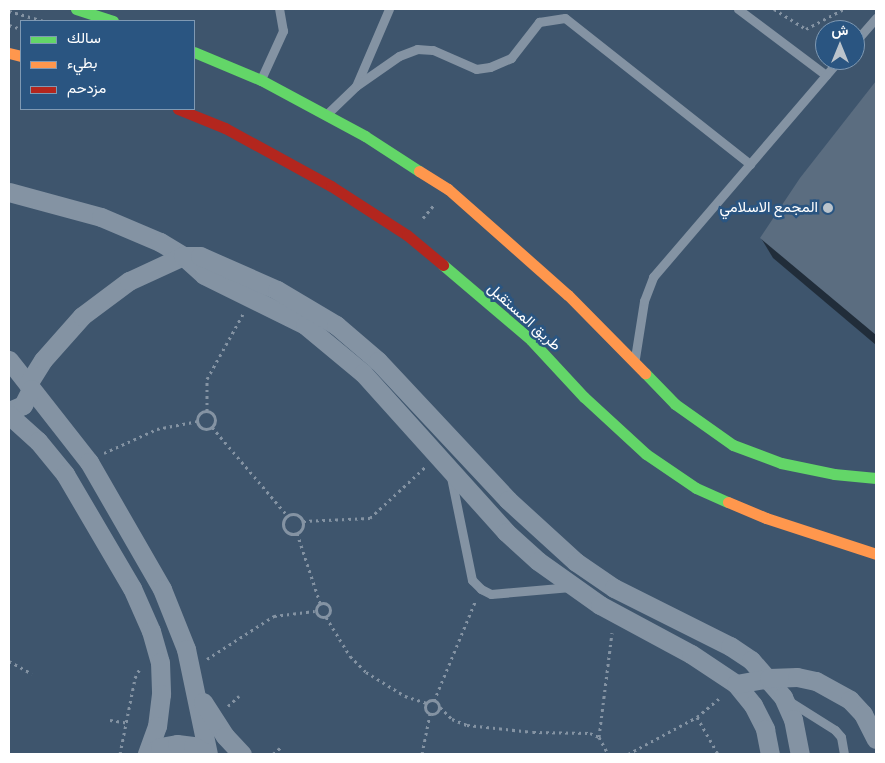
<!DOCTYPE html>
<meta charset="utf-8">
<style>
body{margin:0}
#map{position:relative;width:885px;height:763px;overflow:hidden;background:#3e556d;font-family:Signika,Vazirmatn,sans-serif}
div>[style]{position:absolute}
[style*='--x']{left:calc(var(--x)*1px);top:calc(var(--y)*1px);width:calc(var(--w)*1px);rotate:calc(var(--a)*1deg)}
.shadow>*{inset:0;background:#0007}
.building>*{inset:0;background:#5b6d80}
.path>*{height:3px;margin-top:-1.5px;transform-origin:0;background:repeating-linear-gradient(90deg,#8493a3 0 2.5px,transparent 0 6.5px)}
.path>.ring{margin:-1.5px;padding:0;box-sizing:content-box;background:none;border:3px solid #8493a3;border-radius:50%}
.lane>*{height:9px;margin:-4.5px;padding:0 4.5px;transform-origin:4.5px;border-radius:4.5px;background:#8493a3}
.street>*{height:19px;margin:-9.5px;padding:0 9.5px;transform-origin:9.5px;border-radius:9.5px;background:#8493a3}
.fast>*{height:11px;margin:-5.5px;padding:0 5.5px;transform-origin:5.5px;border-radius:5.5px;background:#63d668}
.slow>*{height:11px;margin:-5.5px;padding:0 5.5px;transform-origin:5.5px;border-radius:5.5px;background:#ff974d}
.jam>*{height:11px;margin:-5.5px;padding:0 5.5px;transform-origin:5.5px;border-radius:5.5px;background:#b3261e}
.dots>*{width:14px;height:14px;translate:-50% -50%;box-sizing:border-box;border:2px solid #2a5581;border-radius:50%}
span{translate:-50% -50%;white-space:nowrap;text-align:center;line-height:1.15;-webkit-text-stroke:5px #2a5581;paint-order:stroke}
.poi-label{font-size:15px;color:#fff}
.right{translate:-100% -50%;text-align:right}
.street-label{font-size:15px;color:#fff}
.frame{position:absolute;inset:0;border:10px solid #fff;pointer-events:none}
.legend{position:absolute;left:20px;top:20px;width:175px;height:90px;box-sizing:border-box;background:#2a5581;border:1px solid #7f99b3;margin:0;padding:6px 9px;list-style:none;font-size:15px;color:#fff}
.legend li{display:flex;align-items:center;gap:10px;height:25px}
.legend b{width:25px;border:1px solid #7f99b3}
.north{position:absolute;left:815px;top:20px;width:50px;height:50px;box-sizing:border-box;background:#2a5581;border:1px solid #7f99b3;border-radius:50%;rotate:0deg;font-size:14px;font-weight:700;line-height:20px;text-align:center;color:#fff}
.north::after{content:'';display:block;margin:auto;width:18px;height:22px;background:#bbc4cc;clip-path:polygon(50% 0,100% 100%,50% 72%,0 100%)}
</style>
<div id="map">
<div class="shadow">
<i style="clip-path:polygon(876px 83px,876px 345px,773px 258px,761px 238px,801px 179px)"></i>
</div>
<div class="building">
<i style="clip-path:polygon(876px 81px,876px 335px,760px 238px,800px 178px)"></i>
</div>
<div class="path">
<i style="--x:774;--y:9;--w:38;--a:32"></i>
<i style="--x:806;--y:29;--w:43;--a:-27.8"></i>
<i style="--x:9;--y:11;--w:37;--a:16"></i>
<i style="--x:9;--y:25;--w:13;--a:18"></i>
<i style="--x:423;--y:218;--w:16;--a:-50"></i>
<i style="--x:207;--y:411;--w:32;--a:-90"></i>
<i style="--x:207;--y:379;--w:74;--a:-61"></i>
<i class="ring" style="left:197px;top:411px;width:15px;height:15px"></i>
<i style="--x:212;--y:427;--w:116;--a:49.6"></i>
<i style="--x:104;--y:453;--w:58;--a:-24.4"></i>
<i style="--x:157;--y:429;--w:42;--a:-11"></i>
<i class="ring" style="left:283px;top:514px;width:17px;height:17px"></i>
<i style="--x:303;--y:521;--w:67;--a:-2.6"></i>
<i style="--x:370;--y:518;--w:75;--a:-42.8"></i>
<i style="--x:297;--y:533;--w:74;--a:71.8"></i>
<i class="ring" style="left:316px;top:603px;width:11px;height:11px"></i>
<i style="--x:326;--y:617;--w:46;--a:58.4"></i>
<i style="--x:350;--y:656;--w:23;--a:45"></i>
<i style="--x:366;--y:672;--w:46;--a:31.6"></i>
<i style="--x:405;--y:696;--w:22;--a:18"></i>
<i style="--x:207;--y:659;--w:80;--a:-32.7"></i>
<i style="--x:274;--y:616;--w:41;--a:-7"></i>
<i style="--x:9;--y:661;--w:26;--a:29"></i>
<i class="ring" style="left:425px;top:700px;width:11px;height:11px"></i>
<i style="--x:434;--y:701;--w:107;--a:-67.5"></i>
<i style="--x:228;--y:706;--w:15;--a:-42"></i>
<i style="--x:440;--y:707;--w:17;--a:45"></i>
<i style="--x:452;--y:719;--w:16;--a:22"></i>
<i style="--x:467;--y:725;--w:66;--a:6.1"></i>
<i style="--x:533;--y:732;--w:57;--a:1"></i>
<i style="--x:590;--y:733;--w:10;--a:24"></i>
<i style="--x:599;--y:737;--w:19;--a:62"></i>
<i style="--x:697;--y:717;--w:43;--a:60.4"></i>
<i style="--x:110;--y:720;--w:18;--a:9"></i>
<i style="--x:599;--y:737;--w:105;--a:-82.9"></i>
<i style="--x:120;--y:754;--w:77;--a:-78.8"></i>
<i style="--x:135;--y:678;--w:11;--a:-63"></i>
<i style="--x:273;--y:754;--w:11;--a:-41"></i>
<i style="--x:422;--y:754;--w:41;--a:-78.7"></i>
<i style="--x:628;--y:754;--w:78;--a:-28.2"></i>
<i style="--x:697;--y:717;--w:31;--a:-40"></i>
</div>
<div class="lane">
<i style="--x:738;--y:9;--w:110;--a:36.9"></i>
<i style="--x:855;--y:42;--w:32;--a:-49"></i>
<i style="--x:262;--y:77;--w:51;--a:-65.5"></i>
<i style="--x:283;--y:31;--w:22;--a:-100"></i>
<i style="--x:356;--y:86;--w:84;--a:-66.8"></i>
<i style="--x:328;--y:113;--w:39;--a:-44"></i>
<i style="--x:356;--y:86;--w:52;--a:-34.9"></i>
<i style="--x:399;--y:56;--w:19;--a:-21"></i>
<i style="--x:417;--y:49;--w:16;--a:4"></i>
<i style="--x:433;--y:50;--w:47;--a:23.8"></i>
<i style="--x:476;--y:69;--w:14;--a:-8"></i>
<i style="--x:490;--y:67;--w:23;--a:-23"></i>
<i style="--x:511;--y:58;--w:46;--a:-52.1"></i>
<i style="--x:539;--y:22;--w:26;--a:-9"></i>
<i style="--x:565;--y:18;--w:236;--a:38.3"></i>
<i style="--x:635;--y:358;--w:58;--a:-81"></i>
<i style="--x:644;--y:301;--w:26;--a:-69"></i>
<i style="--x:653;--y:277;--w:286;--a:-49.4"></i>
<i style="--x:451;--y:477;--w:105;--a:78.5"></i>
<i style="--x:472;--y:580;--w:13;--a:45"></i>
<i style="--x:481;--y:589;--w:11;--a:27"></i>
<i style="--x:491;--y:594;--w:80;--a:-5"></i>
<i style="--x:789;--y:701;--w:54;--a:32.2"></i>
<i style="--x:835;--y:730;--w:9;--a:49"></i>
<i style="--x:841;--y:737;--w:17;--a:80"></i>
</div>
<div class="street">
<i style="--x:9;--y:192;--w:95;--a:15.2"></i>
<i style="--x:101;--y:217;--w:64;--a:23"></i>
<i style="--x:160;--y:242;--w:27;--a:31"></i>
<i style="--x:183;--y:256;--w:28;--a:42"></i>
<i style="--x:204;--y:275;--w:113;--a:26.3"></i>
<i style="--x:305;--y:325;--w:75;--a:39.6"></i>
<i style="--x:363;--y:373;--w:214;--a:48"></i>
<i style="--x:506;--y:532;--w:43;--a:42.2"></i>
<i style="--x:538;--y:561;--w:76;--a:35.4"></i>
<i style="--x:600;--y:605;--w:103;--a:28.3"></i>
<i style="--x:691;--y:654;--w:54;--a:33.7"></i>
<i style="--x:736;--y:684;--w:27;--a:51"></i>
<i style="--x:753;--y:705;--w:27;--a:63"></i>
<i style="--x:765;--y:729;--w:25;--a:79"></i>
<i style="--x:9;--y:360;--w:130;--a:51.9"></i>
<i style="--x:89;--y:462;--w:146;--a:60.1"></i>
<i style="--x:162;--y:589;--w:65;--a:68.2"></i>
<i style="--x:186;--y:649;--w:107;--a:78.2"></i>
<i style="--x:28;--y:384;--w:28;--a:-58"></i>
<i style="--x:43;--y:360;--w:59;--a:-48.4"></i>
<i style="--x:82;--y:316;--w:59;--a:-36.7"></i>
<i style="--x:129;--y:281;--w:60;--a:-24.8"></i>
<i style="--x:183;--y:256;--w:17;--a:0"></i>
<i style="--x:200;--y:256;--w:84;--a:23.8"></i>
<i style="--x:277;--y:290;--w:69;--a:30.7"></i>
<i style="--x:336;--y:325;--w:55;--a:40.6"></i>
<i style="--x:378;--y:361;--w:190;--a:46.9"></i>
<i style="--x:508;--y:500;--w:92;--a:42.4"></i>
<i style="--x:576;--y:562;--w:46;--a:34.4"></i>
<i style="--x:614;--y:588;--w:130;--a:26.6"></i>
<i style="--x:730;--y:646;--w:25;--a:34"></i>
<i style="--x:751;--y:660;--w:49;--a:49.1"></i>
<i style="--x:783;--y:697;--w:24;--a:66"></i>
<i style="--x:793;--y:719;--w:36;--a:79"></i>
<i style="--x:9;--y:411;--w:15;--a:-23"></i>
<i style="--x:23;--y:405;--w:18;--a:-63"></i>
<i style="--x:9;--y:415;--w:39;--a:42"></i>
<i style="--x:38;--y:441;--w:43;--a:50.7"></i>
<i style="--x:65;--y:474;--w:132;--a:59.6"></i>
<i style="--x:132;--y:588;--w:47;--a:66.2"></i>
<i style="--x:151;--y:631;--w:32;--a:74"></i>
<i style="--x:160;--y:662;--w:32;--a:88"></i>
<i style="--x:161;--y:694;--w:32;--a:97"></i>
<i style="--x:157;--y:726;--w:30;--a:110"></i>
<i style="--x:736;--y:684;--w:34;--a:-10"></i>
<i style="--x:769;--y:678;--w:28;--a:-2"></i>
<i style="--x:797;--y:677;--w:19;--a:12"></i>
<i style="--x:816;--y:681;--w:39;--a:29"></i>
<i style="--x:850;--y:700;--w:19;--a:47"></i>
<i style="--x:863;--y:714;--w:28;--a:63"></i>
<i style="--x:203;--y:702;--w:40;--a:57.1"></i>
<i style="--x:225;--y:736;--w:25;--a:47"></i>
<i style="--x:149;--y:754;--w:13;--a:-32"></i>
<i style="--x:160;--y:747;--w:17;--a:-10"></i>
<i style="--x:177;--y:744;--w:16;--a:7"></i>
<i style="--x:193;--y:746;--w:16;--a:30"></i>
</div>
<div class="fast">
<i style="--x:76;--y:9;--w:39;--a:18"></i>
<i style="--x:194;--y:52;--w:73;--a:22.7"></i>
<i style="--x:261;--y:80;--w:118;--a:28.3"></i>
<i style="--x:365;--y:136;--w:64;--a:32.9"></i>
<i style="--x:443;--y:265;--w:116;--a:40.4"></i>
<i style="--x:531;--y:340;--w:78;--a:47.1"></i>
<i style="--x:584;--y:397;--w:84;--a:42.6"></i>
<i style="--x:646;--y:454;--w:60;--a:34.2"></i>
<i style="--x:696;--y:488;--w:35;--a:24"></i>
<i style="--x:645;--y:373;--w:43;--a:45.9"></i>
<i style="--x:675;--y:404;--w:71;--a:35.3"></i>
<i style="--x:733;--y:445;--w:51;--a:20.6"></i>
<i style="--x:781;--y:463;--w:54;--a:11.7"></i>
<i style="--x:834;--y:474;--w:42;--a:5.4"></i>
</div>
<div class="slow">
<i style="--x:9;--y:53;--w:12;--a:14"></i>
<i style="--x:419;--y:171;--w:34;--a:32"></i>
<i style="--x:448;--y:189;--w:160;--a:41.5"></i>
<i style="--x:568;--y:295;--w:110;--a:45.4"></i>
<i style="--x:728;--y:502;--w:41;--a:22.8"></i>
<i style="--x:766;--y:518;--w:116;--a:18.1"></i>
</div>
<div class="jam">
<i style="--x:178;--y:109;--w:51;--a:22"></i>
<i style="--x:225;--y:128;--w:121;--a:28.7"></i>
<i style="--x:331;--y:186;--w:90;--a:32.8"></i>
<i style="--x:407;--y:235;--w:47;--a:39.8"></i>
</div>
<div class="dots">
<i style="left:828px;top:208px;background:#bbc4cc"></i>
</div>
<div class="poi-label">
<span class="right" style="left:818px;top:208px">المجمع الاسلامي</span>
</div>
<div class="street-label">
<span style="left:524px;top:317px;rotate:42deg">طريق المستقبل</span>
</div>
<div class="frame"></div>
<ul class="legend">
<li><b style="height:6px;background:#63d668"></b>سالك</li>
<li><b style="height:6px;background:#ff974d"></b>بطيء</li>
<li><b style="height:6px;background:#b3261e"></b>مزدحم</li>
</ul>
<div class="north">ش</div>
</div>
